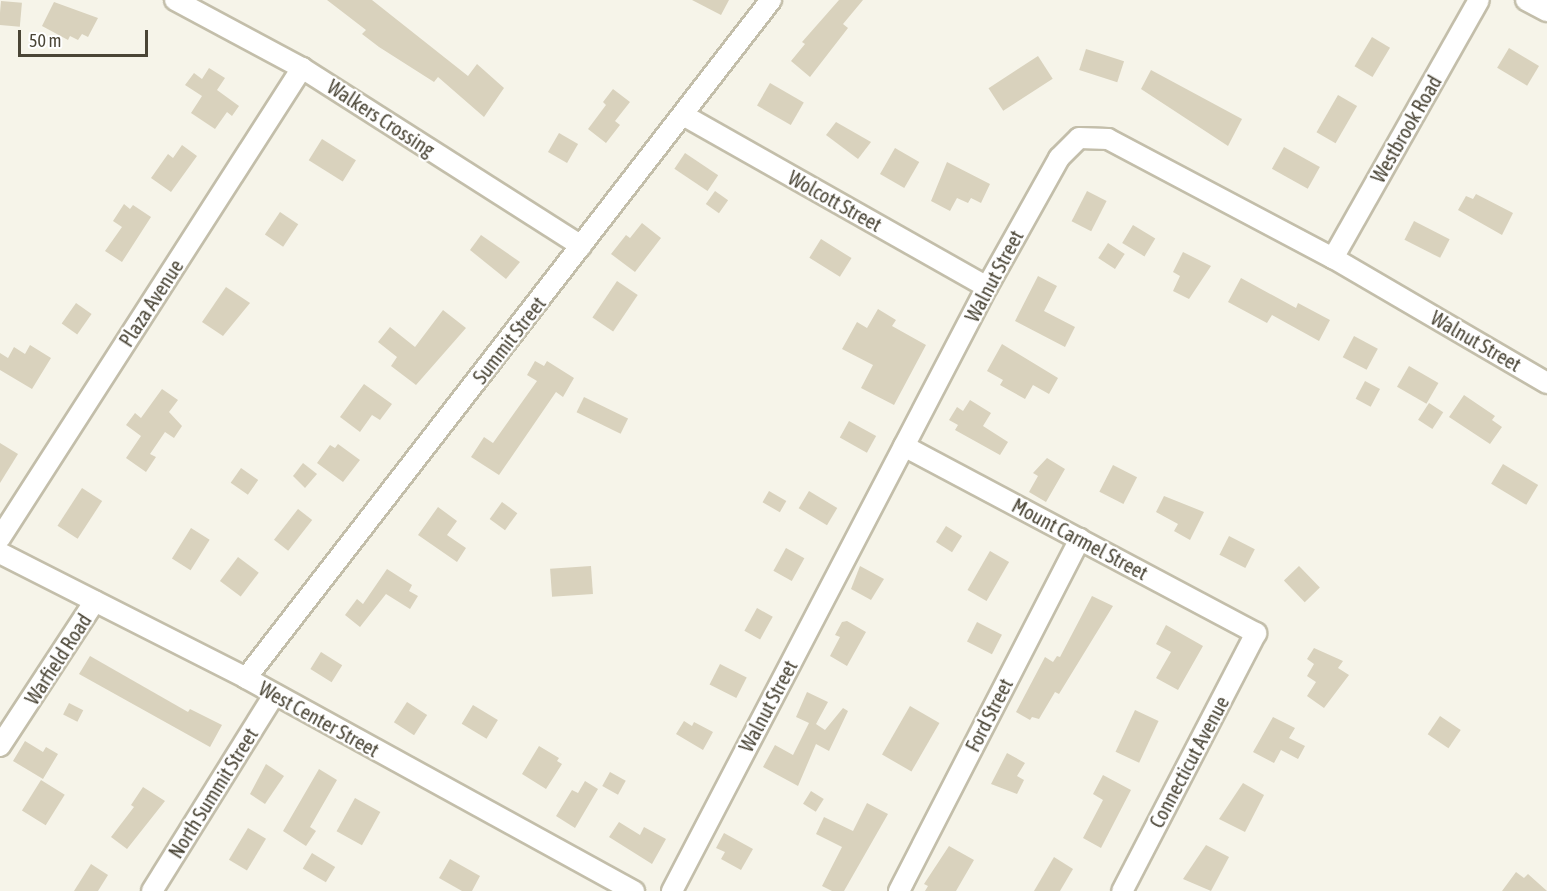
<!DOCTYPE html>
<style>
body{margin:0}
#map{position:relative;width:1547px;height:891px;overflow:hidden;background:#f6f4e9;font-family:"Asap Condensed",sans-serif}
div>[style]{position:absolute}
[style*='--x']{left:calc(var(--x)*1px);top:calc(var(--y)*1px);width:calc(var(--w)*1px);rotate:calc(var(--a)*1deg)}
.building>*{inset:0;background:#d9d2bd;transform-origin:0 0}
.roads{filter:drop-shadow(2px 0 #c3beaa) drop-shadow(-2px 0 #c3beaa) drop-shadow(0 2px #c3beaa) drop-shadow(0 -2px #c3beaa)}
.minor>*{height:20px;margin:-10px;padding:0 10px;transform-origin:10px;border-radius:10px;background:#fff}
span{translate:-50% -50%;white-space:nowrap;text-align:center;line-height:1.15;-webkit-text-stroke:4.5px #fff;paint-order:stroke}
.street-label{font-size:20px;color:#4a4536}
.scale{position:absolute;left:18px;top:30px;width:130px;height:27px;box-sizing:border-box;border:3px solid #4a4536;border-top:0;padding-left:8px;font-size:18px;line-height:21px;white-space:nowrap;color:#4a4536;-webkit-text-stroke:4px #fff;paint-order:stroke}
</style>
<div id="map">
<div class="building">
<i style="clip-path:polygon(327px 0,372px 0,468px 76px,477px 64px,504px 88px,484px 117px,438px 77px,434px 82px,379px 47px,362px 34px,366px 30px)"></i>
<i style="clip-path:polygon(692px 0,729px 0,721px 15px)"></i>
<i style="clip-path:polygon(839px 0,863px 0,843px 24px,848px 28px,810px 77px,791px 61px,805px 44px,802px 42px)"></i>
<i style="left:1px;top:1px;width:21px;height:24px;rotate:5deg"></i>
<i style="clip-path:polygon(54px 2px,98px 18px,88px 37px,82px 34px,78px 40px,70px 36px,68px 40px,42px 26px)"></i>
<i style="left:1372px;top:37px;width:21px;height:34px;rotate:31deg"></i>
<i style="left:1509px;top:48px;width:35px;height:23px;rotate:31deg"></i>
<i style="left:1086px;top:49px;width:40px;height:22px;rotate:18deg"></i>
<i style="left:1038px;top:56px;width:27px;height:59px;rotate:57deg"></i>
<i style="clip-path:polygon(209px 68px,225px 78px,217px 90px,239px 106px,232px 116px,227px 112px,215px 129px,191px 113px,202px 96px,185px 85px,194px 73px,202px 79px)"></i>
<i style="clip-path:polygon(1151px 70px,1242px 119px,1228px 146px,1141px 89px)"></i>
<i style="left:770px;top:83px;width:39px;height:26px;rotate:30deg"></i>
<i style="clip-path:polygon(613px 89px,630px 102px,615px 121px,620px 125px,606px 143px,588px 129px,606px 105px,603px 102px)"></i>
<i style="left:1338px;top:95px;width:22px;height:43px;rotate:30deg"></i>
<i style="clip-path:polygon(836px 122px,871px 142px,858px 159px,826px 135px)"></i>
<i style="left:559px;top:133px;width:22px;height:22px;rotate:30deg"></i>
<i style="left:322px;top:139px;width:40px;height:25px;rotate:32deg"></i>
<i style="clip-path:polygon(182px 145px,197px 156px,171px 192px,151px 178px,168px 154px,173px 158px)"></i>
<i style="left:1284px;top:147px;width:41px;height:25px;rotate:29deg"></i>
<i style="left:895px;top:148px;width:28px;height:30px;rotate:30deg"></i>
<i style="left:685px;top:153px;width:40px;height:19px;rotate:34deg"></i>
<i style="clip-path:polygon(947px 162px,990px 184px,981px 203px,971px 198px,968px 203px,957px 198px,950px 211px,931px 201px)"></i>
<i style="left:715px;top:191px;width:16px;height:16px;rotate:35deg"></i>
<i style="left:1087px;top:191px;width:22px;height:34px;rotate:27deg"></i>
<i style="clip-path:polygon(1476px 194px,1513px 213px,1502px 235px,1458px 210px,1466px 196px,1473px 199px)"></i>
<i style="clip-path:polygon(124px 204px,130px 209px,133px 205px,151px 217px,122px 262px,105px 251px,122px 227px,113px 221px)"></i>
<i style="left:280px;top:212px;width:22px;height:27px;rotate:34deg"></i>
<i style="left:1414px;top:221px;width:40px;height:21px;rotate:27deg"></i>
<i style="clip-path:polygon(642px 223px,661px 238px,635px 272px,611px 254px,626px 235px,630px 238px)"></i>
<i style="left:1133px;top:225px;width:26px;height:21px;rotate:31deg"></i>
<i style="clip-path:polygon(481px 235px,520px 262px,506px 279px,470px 250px)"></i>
<i style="left:821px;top:239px;width:36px;height:22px;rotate:32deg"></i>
<i style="left:1108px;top:243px;width:20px;height:18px;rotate:33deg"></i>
<i style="clip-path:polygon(1183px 252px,1211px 266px,1189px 299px,1173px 291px,1180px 276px,1173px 272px)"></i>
<i style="clip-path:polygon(1038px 276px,1057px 286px,1044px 311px,1075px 327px,1065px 347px,1015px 321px)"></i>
<i style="clip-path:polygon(1241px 278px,1296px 308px,1298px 303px,1330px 320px,1319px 341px,1272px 315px,1267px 323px,1228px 302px)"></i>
<i style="left:617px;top:281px;width:25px;height:44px;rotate:34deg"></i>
<i style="clip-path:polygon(226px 287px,250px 303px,223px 336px,202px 322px)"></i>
<i style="left:76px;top:303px;width:19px;height:25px;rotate:35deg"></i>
<i style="clip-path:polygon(878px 309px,896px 320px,892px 326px,926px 345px,894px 405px,861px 388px,873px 365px,842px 349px,857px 322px,867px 328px)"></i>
<i style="clip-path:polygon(443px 310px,466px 328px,416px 385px,391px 366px,397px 357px,378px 342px,390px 327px,415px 347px)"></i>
<i style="left:1354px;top:336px;width:27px;height:24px;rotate:28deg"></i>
<i style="clip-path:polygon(1002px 344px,1058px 378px,1049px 394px,1033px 385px,1025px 399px,1000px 385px,1003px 380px,987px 371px)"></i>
<i style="clip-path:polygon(30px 345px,51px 358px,32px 389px,0 370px,0 353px,8px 358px,14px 347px,25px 354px)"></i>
<i style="clip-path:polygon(535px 361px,544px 366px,547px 361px,574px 378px,563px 397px,556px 392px,499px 475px,471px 457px,484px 437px,493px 443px,537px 381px,527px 375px)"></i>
<i style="left:1409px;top:366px;width:34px;height:24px;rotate:30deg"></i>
<i style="left:1365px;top:381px;width:17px;height:20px;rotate:28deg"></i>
<i style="clip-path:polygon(364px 384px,392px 404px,380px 420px,372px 415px,360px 432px,340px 417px)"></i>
<i style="clip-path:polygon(162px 389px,178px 400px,169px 412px,182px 426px,174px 438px,165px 432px,150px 454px,156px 457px,146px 472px,126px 458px,141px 436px,126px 425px,135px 413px,141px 418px)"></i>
<i style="clip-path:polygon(1464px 395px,1495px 416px,1492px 420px,1502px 427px,1490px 444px,1449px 417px)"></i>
<i style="left:584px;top:397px;width:49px;height:17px;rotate:26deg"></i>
<i style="clip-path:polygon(970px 400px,991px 413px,983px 426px,1008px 442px,1000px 455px,955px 430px,958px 425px,949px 420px,957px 407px,963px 411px)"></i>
<i style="left:1429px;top:403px;width:17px;height:20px;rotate:33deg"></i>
<i style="left:849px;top:421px;width:31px;height:19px;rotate:29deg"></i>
<i style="clip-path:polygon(0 443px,18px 454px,0 483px)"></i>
<i style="clip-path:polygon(338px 444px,360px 460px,343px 482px,317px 463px,330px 445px,335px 448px)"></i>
<i style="clip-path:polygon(1047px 458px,1065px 469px,1046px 502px,1029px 492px,1038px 476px,1033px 473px)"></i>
<i style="clip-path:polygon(303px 463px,317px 474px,305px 488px,293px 476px)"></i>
<i style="left:1503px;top:464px;width:41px;height:23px;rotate:31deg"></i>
<i style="left:1113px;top:465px;width:27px;height:30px;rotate:27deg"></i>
<i style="left:241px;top:468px;width:21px;height:18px;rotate:35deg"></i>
<i style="left:82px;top:488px;width:24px;height:45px;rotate:33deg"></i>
<i style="left:769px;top:491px;width:20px;height:13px;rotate:30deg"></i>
<i style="left:809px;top:491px;width:33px;height:20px;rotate:31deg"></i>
<i style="clip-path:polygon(1164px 496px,1204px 512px,1190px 540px,1174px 531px,1178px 524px,1156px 512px)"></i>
<i style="left:502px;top:502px;width:19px;height:21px;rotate:36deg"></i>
<i style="clip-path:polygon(438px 507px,457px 521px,447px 535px,466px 548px,457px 562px,418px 535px)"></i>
<i style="left:298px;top:509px;width:18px;height:39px;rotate:38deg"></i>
<i style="left:946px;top:526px;width:19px;height:19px;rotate:32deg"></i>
<i style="left:191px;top:528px;width:22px;height:36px;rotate:32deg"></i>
<i style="left:1229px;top:536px;width:29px;height:21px;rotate:27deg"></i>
<i style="left:786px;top:548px;width:21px;height:26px;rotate:29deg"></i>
<i style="left:990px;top:551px;width:22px;height:45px;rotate:30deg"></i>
<i style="left:238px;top:557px;width:26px;height:30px;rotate:37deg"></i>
<i style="left:591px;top:566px;width:28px;height:41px;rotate:86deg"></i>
<i style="clip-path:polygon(860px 566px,884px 579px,871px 600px,851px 589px)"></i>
<i style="left:1299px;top:566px;width:30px;height:21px;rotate:46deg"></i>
<i style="clip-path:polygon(387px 569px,412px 585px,409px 591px,418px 596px,410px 609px,386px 594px,360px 627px,345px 615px,357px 599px,363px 604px)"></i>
<i style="clip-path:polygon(1092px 596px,1113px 606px,1059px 694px,1055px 692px,1039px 719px,1032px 717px,1030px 720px,1016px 712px,1045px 657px,1053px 662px,1057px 656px,1060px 657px)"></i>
<i style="left:757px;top:608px;width:18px;height:26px;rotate:29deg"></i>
<i style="clip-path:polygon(847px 621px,866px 632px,847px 666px,830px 656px,840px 637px,835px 635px,842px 622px)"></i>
<i style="left:977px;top:622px;width:28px;height:22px;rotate:27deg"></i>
<i style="clip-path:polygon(1166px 625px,1203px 646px,1178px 690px,1156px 678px,1171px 652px,1156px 644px)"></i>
<i style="clip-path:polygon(1314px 648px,1343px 661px,1338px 668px,1349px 675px,1324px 708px,1307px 696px,1316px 682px,1307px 676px,1314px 664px,1307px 659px)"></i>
<i style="left:321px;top:652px;width:25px;height:20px;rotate:32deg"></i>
<i style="clip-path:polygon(90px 656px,188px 712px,190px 709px,222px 725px,210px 747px,79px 674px)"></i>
<i style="left:720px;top:664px;width:30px;height:23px;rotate:27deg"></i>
<i style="clip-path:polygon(807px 692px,828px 702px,816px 724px,825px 730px,843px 708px,848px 711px,829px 751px,816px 744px,798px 786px,763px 767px,775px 745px,793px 755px,809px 723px,796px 717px)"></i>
<i style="left:407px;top:702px;width:24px;height:24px;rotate:33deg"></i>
<i style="left:69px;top:703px;width:16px;height:13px;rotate:27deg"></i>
<i style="left:473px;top:705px;width:29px;height:22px;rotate:31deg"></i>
<i style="left:910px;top:706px;width:34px;height:56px;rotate:30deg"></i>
<i style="left:1135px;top:710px;width:26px;height:46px;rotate:25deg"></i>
<i style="left:1440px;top:716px;width:25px;height:22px;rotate:34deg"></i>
<i style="clip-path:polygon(1273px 717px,1295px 728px,1289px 738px,1305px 746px,1298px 759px,1281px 750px,1274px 763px,1253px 752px)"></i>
<i style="clip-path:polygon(684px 721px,692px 726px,694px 722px,713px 732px,703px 750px,676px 734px)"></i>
<i style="clip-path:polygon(25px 741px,43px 752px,46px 747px,58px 754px,43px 779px,13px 761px)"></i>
<i style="clip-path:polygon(539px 746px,559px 758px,557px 761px,562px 764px,546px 789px,522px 774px)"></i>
<i style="clip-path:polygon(1007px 753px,1025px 763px,1017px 776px,1024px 780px,1017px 794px,991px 784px)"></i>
<i style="clip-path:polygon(266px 764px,284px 776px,265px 804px,250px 794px)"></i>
<i style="clip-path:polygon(319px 769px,337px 780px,310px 827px,316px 831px,306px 846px,283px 831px)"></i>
<i style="left:610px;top:772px;width:18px;height:16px;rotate:29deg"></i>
<i style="clip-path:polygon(1103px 775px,1131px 790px,1101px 848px,1083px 838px,1103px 800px,1093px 794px)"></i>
<i style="left:41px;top:780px;width:28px;height:36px;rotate:32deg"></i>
<i style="clip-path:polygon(585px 781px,598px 789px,575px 828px,556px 816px,572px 790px,578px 793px)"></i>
<i style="clip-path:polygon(1243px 783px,1264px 795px,1245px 832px,1219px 819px)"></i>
<i style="clip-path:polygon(143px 787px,165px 801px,127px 849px,111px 837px,134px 807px,131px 805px)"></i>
<i style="left:811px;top:791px;width:15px;height:15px;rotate:32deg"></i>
<i style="left:355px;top:798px;width:29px;height:38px;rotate:29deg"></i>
<i style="clip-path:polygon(867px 803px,888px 814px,844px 891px,832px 891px,822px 886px,842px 847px,816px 834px,824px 817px,853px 831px)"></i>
<i style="clip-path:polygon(619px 822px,640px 835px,644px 827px,666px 839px,652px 864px,609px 837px)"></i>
<i style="left:248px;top:828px;width:21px;height:37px;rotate:31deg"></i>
<i style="clip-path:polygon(724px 833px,753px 849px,741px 870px,721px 859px,725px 852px,716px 848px)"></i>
<i style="clip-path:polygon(1206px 845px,1229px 857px,1211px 891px,1183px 879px)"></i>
<i style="clip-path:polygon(949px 846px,974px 860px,956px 891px,925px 891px,928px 886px,924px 884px)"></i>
<i style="left:312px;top:853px;width:27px;height:18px;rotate:31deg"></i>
<i style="clip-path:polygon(1054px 857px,1073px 869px,1060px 891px,1034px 891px)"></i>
<i style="clip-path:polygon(450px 859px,480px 876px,472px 891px,462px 891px,439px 878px)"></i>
<i style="clip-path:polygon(91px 864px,108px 875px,98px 891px,74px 891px)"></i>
<i style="clip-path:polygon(1516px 872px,1524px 878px,1528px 874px,1547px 891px,1502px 891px)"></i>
</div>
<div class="roads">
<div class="minor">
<i style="--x:175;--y:0;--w:144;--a:28.2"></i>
<i style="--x:302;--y:68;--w:331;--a:32.5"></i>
<i style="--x:1526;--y:0;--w:24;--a:28"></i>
<i style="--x:683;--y:115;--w:349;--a:29.5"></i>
<i style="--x:1333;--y:258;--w:296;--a:-60.5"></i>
<i style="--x:904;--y:446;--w:399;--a:28"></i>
<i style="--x:1256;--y:633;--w:291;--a:117.4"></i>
<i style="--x:0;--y:538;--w:559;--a:-57.28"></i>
<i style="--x:0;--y:553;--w:276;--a:26.9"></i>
<i style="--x:246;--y:678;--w:443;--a:28.8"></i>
<i style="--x:246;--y:678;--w:858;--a:-52.25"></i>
<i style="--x:0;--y:746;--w:173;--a:-56.8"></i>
<i style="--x:152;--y:891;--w:231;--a:-58.1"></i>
<i style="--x:672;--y:891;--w:681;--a:-62.46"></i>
<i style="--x:987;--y:287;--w:148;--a:-60.8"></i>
<i style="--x:1059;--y:158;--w:28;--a:-45"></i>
<i style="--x:1079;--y:138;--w:29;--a:2"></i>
<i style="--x:1108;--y:139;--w:255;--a:27.9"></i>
<i style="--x:1333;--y:258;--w:248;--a:30.3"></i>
<i style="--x:899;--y:891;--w:396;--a:-62.8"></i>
</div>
</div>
<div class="street-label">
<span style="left:381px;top:118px;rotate:33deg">Walkers Crossing</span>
<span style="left:1406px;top:129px;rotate:-60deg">Westbrook Road</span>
<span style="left:835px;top:201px;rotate:29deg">Wolcott Street</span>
<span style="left:994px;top:276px;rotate:-62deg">Walnut Street</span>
<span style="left:151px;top:303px;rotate:-57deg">Plaza Avenue</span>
<span style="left:509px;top:340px;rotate:-52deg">Summit Street</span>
<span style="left:1476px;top:341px;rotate:30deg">Walnut Street</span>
<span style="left:1080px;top:539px;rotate:28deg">Mount Carmel Street</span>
<span style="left:58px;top:659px;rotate:-57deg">Warfield Road</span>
<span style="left:768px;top:706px;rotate:-62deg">Walnut Street</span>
<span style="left:989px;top:715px;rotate:-63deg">Ford Street</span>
<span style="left:319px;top:719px;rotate:29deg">West Center Street</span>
<span style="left:1189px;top:762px;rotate:-62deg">Connecticut Avenue</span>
<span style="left:213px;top:793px;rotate:-58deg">North Summit Street</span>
</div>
<div class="scale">50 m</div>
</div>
